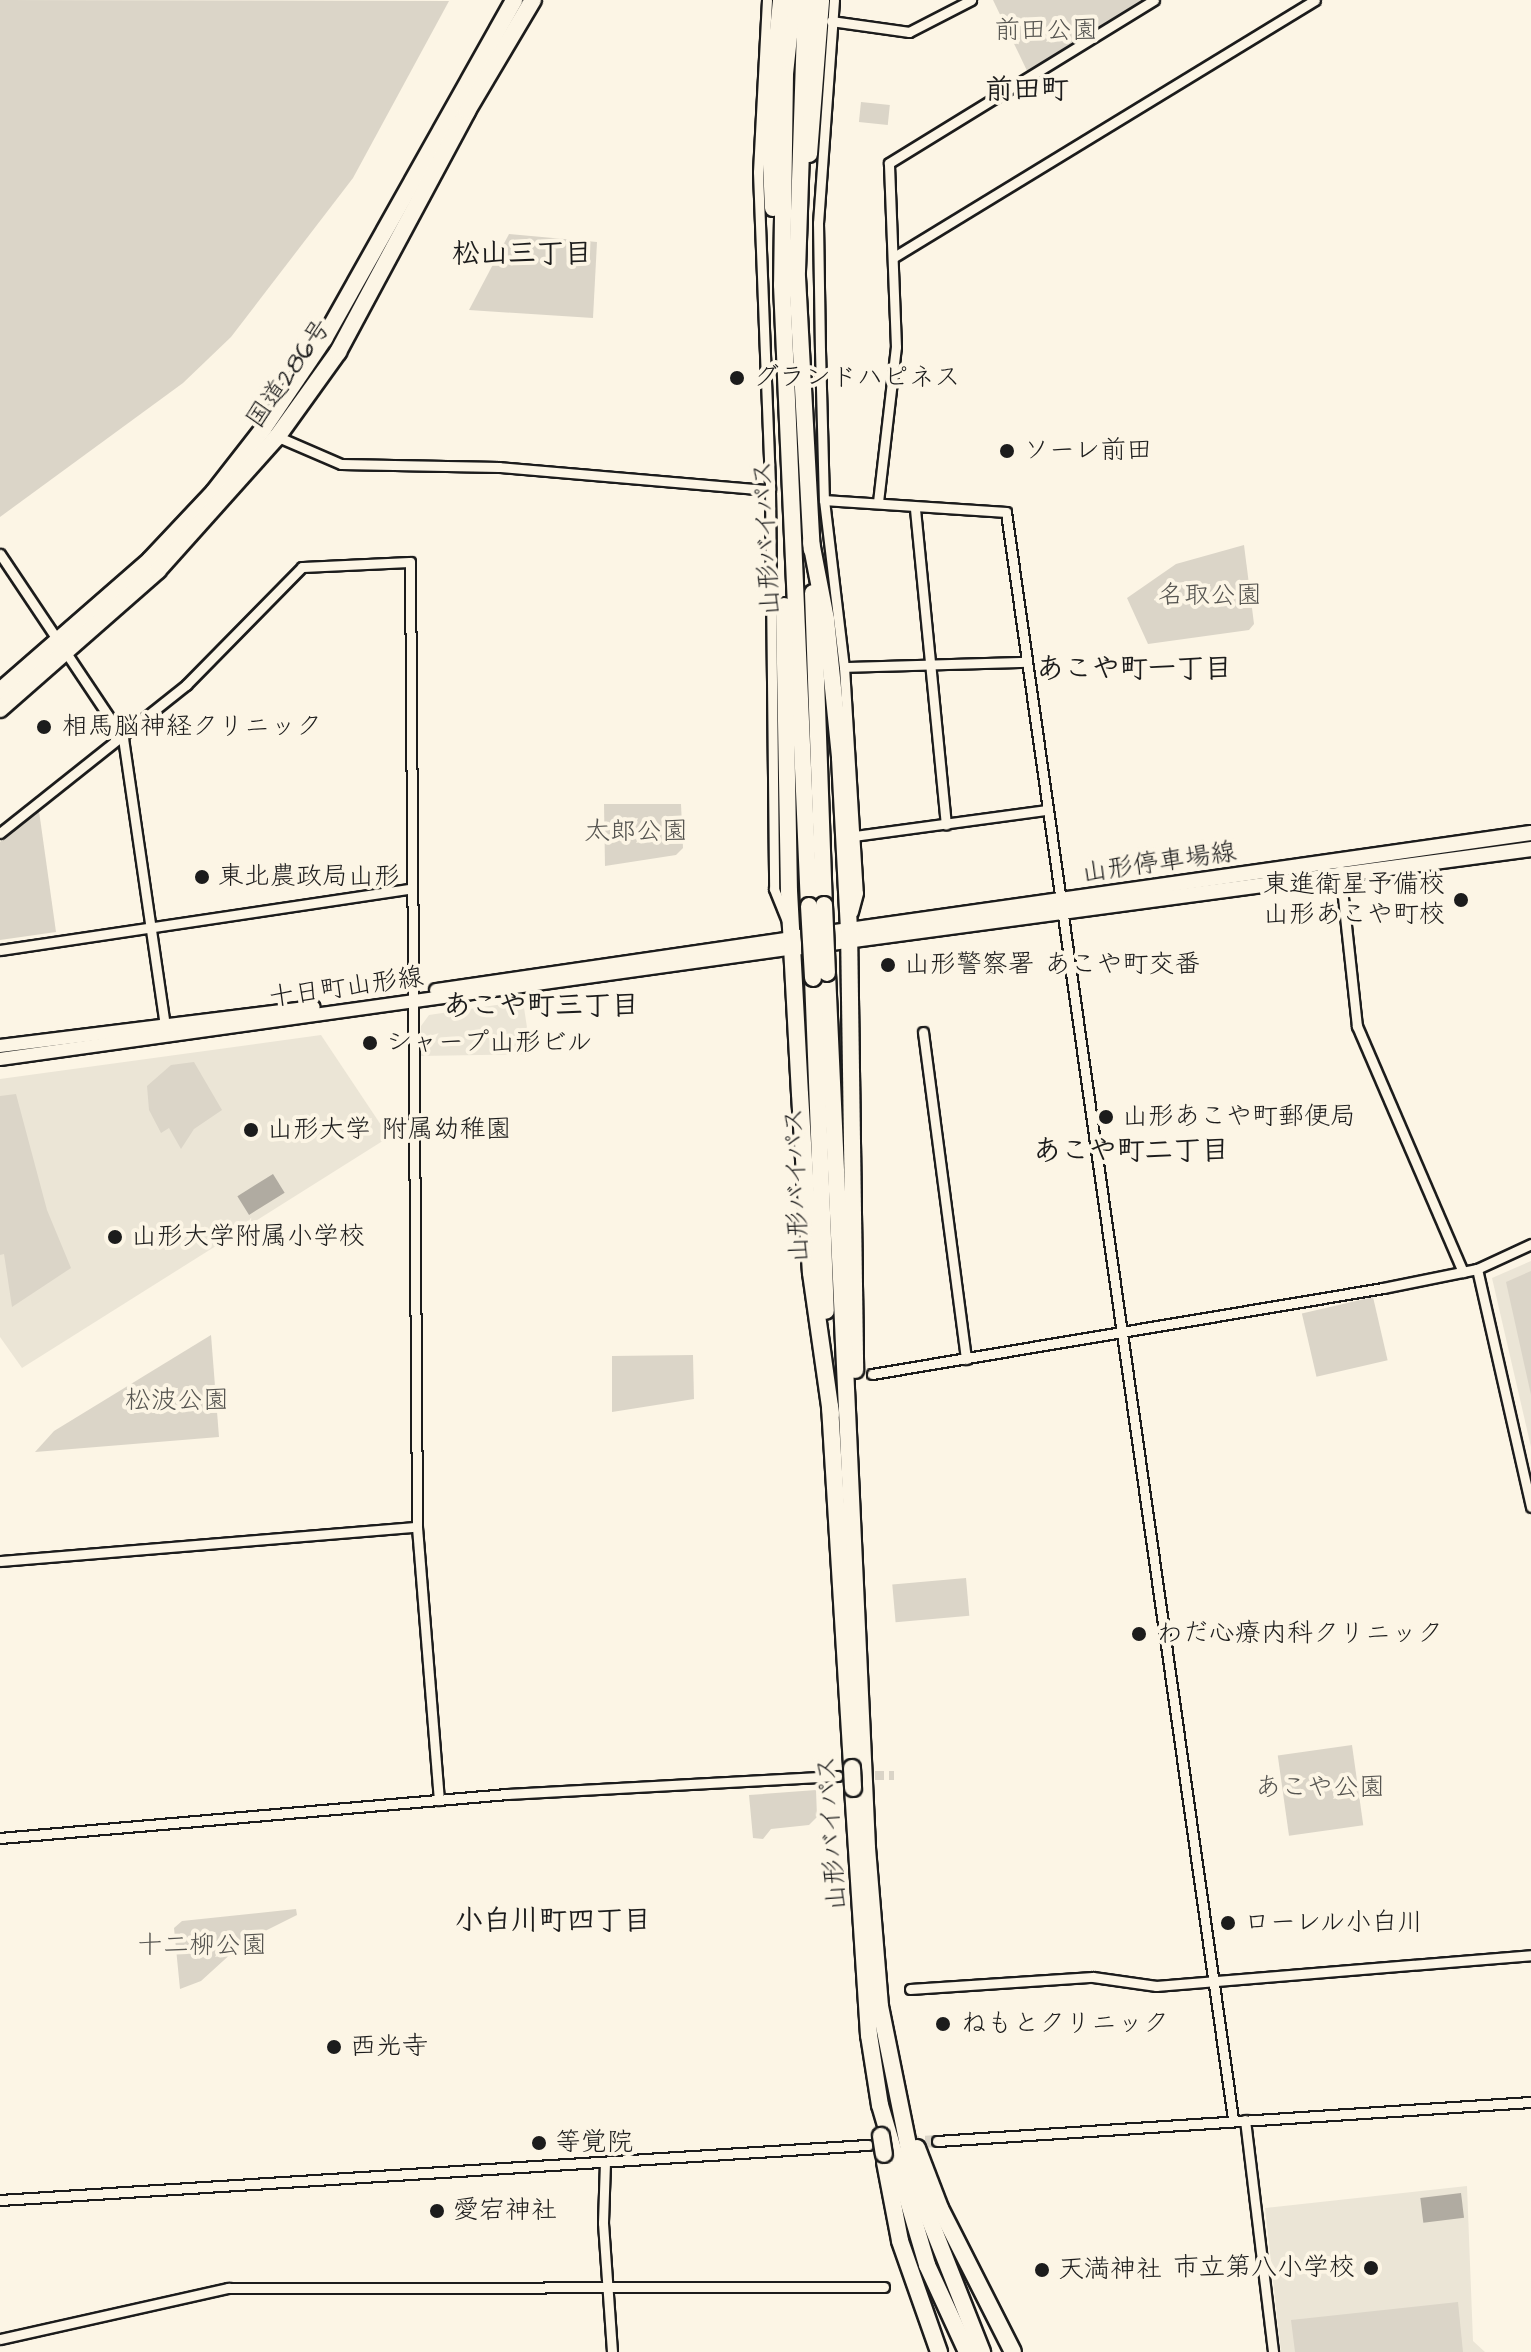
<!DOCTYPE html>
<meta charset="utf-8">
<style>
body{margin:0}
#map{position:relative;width:1531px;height:2352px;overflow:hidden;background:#fcf5e5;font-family:"Architects Daughter","Klee One",sans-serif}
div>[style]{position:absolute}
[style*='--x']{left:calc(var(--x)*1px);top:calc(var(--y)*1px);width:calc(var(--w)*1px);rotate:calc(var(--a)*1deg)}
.built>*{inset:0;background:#ebe5d6}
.green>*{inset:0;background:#dbd5c8;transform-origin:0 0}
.water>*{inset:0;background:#b0aba1;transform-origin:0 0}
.street-tunnel>*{height:9px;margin-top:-4.5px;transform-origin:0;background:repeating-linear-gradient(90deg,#dad4c7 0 9px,transparent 0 13.5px)}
.secondary-tunnel>*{height:12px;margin-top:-6px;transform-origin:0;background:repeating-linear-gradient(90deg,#dad4c7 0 12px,transparent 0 18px)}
.roads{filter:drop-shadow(2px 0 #1c1c1c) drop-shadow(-2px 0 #1c1c1c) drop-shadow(0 2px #1c1c1c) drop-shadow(0 -2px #1c1c1c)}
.street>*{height:9px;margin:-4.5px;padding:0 4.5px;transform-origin:4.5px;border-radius:4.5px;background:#fcf5e5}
.secondary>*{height:12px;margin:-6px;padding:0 6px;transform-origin:6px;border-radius:6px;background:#fcf5e5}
.primary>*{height:14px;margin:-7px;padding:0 7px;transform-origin:7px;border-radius:7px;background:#fcf5e5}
.highway>*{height:16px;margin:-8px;padding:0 8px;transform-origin:8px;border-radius:8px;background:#fcf5e5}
.bridges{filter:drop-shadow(2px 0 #1c1c1c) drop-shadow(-2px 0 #1c1c1c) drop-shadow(0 2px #1c1c1c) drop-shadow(0 -2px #1c1c1c)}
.highway-bridge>*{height:16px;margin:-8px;padding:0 8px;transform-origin:8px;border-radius:8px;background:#fcf5e5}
.dots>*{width:22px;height:22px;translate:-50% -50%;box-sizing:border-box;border:4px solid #fcf5e5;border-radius:50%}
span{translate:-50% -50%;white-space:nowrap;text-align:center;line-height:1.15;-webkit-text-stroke:8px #fcf5e5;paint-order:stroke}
.park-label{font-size:26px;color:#555450}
.street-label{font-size:26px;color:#1c1c1c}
.poi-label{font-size:26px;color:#1c1c1c}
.left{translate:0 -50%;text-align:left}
.right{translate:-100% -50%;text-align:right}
.neighbourhood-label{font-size:28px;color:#1c1c1c;font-weight:700}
</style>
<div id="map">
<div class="built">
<i style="clip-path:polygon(523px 1001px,531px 1054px,420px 1056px,421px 1026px,429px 1015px)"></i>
<i style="clip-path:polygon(321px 1035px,389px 1137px,22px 1368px,0 1337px,0 1079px)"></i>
<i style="clip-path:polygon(1531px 1261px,1531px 1447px,1492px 1278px)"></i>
<i style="clip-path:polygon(1467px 2186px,1473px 2341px,1485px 2352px,1281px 2352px,1265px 2208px)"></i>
</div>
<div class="green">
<i style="clip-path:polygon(0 0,449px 1px,353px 178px,231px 337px,183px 383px,0 517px)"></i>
<i style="clip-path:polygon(993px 0,1154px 0,1030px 77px)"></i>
<i style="left:861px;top:102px;width:29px;height:20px;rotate:6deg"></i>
<i style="clip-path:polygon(509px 234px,597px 242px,593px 318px,469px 310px)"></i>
<i style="clip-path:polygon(1244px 545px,1254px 624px,1249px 630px,1148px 644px,1127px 598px,1176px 564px)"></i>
<i style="clip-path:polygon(604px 804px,681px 804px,683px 848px,676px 855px,605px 866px)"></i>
<i style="clip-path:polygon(39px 811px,56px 932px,0 940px,0 842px)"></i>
<i style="clip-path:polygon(194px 1062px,222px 1110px,194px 1129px,181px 1149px,169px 1128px,161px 1133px,149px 1110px,147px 1086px,171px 1065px)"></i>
<i style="clip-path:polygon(16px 1094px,47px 1210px,71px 1268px,12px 1307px,4px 1254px,0 1255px,0 1096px)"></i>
<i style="clip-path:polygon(1531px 1271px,1531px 1395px,1506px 1282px)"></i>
<i style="left:1373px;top:1297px;width:65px;height:73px;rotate:77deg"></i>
<i style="clip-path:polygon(211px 1335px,219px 1437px,35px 1452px,54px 1431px)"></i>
<i style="clip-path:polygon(693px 1355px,694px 1399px,612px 1412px,612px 1356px)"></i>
<i style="left:966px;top:1578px;width:38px;height:74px;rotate:85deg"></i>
<i style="left:1352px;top:1745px;width:81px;height:75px;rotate:82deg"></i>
<i style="clip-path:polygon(816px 1790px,817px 1817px,809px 1825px,771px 1829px,763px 1839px,753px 1838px,749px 1795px)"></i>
<i style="clip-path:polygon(296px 1909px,297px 1915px,245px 1941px,201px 1981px,180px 1989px,174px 1928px,182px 1921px)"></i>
<i style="clip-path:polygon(1458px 2302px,1463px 2352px,1295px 2352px,1291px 2320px)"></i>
</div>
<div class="water">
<i style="left:273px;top:1174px;width:22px;height:42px;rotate:58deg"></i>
<i style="left:1461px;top:2193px;width:25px;height:41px;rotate:83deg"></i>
</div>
<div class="street-tunnel">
<i style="--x:862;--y:1775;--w:32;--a:0"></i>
</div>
<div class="secondary-tunnel">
<i style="--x:907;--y:2143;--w:30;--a:-4"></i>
</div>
<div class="roads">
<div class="street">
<i style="--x:767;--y:0;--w:172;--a:93"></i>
<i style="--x:758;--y:172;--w:318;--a:87.8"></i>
<i style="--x:770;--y:490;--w:399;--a:89.4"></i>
<i style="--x:774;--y:889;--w:32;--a:68"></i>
<i style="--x:834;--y:0;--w:224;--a:94.1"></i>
<i style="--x:818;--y:223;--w:127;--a:89.1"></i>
<i style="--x:820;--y:350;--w:150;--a:88.5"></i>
<i style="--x:824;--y:500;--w:168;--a:83.2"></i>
<i style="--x:844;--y:667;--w:226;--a:86.5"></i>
<i style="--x:858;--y:893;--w:20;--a:105"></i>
<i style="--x:831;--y:21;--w:79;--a:8"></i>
<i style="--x:909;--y:32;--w:70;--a:-27.3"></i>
<i style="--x:894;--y:257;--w:493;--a:-31.4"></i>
<i style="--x:276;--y:436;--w:71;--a:23.3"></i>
<i style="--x:341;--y:464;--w:158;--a:1.1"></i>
<i style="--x:499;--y:467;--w:272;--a:4.9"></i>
<i style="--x:824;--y:500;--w:182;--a:3.8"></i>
<i style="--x:1006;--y:512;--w:1624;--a:81.96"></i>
<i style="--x:878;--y:502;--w:156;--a:-83.4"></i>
<i style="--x:896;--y:347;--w:184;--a:-92.2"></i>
<i style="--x:889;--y:163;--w:311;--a:-31.6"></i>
<i style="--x:915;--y:509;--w:317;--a:84.4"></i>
<i style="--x:0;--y:554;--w:221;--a:56.2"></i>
<i style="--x:123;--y:738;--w:292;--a:81.7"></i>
<i style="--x:844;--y:667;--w:180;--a:-1.6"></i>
<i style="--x:0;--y:833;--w:238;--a:-38.5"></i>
<i style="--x:186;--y:685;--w:165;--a:-45.5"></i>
<i style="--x:302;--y:567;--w:108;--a:-2.7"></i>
<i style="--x:410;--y:562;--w:965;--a:89.58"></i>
<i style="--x:417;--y:1527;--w:274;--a:85.4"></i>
<i style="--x:854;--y:836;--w:194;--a:-7.7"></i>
<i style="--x:1340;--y:870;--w:157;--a:83.8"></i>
<i style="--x:1357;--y:1026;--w:268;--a:66.7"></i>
<i style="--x:0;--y:950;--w:414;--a:-8.5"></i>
<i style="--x:923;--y:1032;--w:330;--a:82.5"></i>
<i style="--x:1477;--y:1269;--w:244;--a:77.2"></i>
<i style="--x:872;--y:1374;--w:518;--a:-9.55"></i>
<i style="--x:1383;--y:1288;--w:96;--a:-11.4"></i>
<i style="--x:1477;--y:1269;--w:60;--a:-24.8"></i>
<i style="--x:0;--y:1561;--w:418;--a:-4.7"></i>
<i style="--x:0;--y:1838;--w:509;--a:-4.96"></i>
<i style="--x:507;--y:1794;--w:331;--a:-3.1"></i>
<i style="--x:910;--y:1989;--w:183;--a:-3.8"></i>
<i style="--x:1093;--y:1977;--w:64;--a:8.1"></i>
<i style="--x:1156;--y:1986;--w:376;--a:-4.7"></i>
<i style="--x:1245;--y:2120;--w:234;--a:83.1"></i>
<i style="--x:937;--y:2141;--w:595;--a:-3.76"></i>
<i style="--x:605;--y:2162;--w:61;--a:91.9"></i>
<i style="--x:603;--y:2223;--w:129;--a:86"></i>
<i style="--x:0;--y:2200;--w:870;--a:-3.63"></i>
<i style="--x:0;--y:2339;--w:234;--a:-12.6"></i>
<i style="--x:228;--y:2288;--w:656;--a:-0.09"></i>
</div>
<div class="secondary">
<i style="--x:436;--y:990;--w:361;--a:-8.3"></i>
<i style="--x:0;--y:1046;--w:316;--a:-7.1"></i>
<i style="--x:0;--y:1059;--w:802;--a:-7.96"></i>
</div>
<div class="primary">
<i style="--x:793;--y:938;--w:745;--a:-8.1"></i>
<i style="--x:794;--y:948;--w:744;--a:-7.65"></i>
</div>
<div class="highway">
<i style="--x:793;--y:0;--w:74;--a:96.2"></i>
<i style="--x:785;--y:74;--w:211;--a:90.8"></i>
<i style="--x:782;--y:285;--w:622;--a:87.51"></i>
<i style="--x:806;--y:0;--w:277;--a:91.9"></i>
<i style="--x:797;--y:277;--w:273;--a:86.9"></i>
<i style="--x:809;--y:154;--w:154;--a:-85.5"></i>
<i style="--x:773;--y:208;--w:89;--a:-92.6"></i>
<i style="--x:769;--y:119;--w:120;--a:-84.2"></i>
<i style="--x:811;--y:542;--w:78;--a:79"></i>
<i style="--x:826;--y:619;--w:140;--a:84.2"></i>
<i style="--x:840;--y:758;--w:169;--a:87"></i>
<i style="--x:849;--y:927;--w:443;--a:89.2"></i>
<i style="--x:813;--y:593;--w:312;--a:88"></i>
<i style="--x:784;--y:606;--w:285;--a:89"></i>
<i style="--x:789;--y:891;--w:203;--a:86.9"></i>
<i style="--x:800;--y:1094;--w:179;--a:86.5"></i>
<i style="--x:811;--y:1273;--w:142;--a:81.9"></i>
<i style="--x:0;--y:691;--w:199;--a:-41.1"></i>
<i style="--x:150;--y:560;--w:93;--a:-46.7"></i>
<i style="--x:214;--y:492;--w:80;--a:-52.1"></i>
<i style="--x:263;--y:429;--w:109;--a:-55.9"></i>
<i style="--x:324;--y:339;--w:389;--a:-60.7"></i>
<i style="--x:0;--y:709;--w:210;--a:-41.3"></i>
<i style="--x:158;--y:570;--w:178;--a:-48.2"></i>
<i style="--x:277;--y:437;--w:105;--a:-54.3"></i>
<i style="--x:338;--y:352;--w:273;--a:-61.8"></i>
<i style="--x:467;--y:111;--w:129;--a:-59.3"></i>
<i style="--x:827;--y:973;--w:876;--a:87.38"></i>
<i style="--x:867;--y:1848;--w:159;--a:85.3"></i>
<i style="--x:880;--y:2006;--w:183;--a:78.6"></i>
<i style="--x:916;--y:2185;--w:180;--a:68.4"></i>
<i style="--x:813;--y:978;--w:333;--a:87.8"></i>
<i style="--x:830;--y:1406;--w:363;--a:86.5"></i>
<i style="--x:853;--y:1788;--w:248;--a:86.3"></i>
<i style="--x:869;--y:2035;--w:71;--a:81.1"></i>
<i style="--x:880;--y:2105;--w:167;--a:73.6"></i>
<i style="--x:927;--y:2265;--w:96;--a:65.3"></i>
<i style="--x:917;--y:2148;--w:64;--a:69"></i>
<i style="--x:940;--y:2208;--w:161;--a:63.1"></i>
<i style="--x:885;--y:2162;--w:80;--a:79.2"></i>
<i style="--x:900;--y:2241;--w:118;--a:70.6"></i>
</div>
</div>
<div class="bridges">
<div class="highway-bridge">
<i style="--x:824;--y:905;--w:68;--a:87.5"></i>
<i style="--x:809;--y:906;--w:72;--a:86.8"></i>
<i style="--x:852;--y:1768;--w:20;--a:87"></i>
<i style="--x:881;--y:2136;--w:18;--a:81"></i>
</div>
</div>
<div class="dots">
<i style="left:737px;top:378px;background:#1c1c1c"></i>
<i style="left:1007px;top:451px;background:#1c1c1c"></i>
<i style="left:44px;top:727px;background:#1c1c1c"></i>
<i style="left:202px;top:877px;background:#1c1c1c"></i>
<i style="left:1461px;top:900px;background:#1c1c1c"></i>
<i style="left:888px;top:965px;background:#1c1c1c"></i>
<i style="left:370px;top:1043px;background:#1c1c1c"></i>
<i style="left:1106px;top:1117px;background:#1c1c1c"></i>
<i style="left:251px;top:1130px;background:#1c1c1c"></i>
<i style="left:115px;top:1237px;background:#1c1c1c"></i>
<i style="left:1139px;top:1634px;background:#1c1c1c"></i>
<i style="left:1228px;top:1923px;background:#1c1c1c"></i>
<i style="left:943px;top:2024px;background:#1c1c1c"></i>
<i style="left:334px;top:2047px;background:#1c1c1c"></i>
<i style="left:539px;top:2143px;background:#1c1c1c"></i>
<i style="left:437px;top:2211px;background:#1c1c1c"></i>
<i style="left:1371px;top:2268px;background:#1c1c1c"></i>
<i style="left:1042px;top:2270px;background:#1c1c1c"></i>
</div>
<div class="park-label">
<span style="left:1046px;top:31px">前田公園</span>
<span style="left:1210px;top:596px">名取公園</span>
<span style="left:636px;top:832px">太郎公園</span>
<span style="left:177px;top:1401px">松波公園</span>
<span style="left:1320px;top:1788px">あこや公園</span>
<span style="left:202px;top:1946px">十二柳公園</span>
</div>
<div class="street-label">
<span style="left:289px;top:374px;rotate:-55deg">国道286号</span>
<span style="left:767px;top:538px;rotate:-93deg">山形バイパス</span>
<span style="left:1159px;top:863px;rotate:-8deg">山形停車場線</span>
<span style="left:346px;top:988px;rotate:-8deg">十日町山形線</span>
<span style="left:797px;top:1185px;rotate:-92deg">山形バイパス</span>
<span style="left:832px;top:1833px;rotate:-94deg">山形バイパス</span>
</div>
<div class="poi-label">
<span class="left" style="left:753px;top:378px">グランドハピネス</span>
<span class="left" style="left:1023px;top:451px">ソーレ前田</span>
<span class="left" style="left:62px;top:727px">相馬脳神経クリニック</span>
<span class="left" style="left:218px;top:877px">東北農政局山形</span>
<span class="right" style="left:1445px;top:900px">東進衛星予備校<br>山形あこや町校</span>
<span class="left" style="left:904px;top:965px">山形警察署 あこや町交番</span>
<span class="left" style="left:386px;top:1043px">シャープ山形ビル</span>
<span class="left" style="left:1122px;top:1117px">山形あこや町郵便局</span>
<span class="left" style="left:267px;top:1130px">山形大学 附属幼稚園</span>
<span class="left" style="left:131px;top:1237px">山形大学附属小学校</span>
<span class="left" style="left:1157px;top:1634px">わだ心療内科クリニック</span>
<span class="left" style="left:1244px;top:1923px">ローレル小白川</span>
<span class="left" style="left:961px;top:2024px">ねもとクリニック</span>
<span class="left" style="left:350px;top:2047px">西光寺</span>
<span class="left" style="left:555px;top:2143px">等覚院</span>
<span class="left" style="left:453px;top:2211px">愛宕神社</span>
<span class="right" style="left:1355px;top:2268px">市立第八小学校</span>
<span class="left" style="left:1058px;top:2270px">天満神社</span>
</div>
<div class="neighbourhood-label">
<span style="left:1027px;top:90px">前田町</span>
<span style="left:522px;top:254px">松山三丁目</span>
<span style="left:1134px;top:669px">あこや町一丁目</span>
<span style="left:541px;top:1006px">あこや町三丁目</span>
<span style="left:1131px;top:1151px">あこや町二丁目</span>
<span style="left:553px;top:1921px">小白川町四丁目</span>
</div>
</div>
